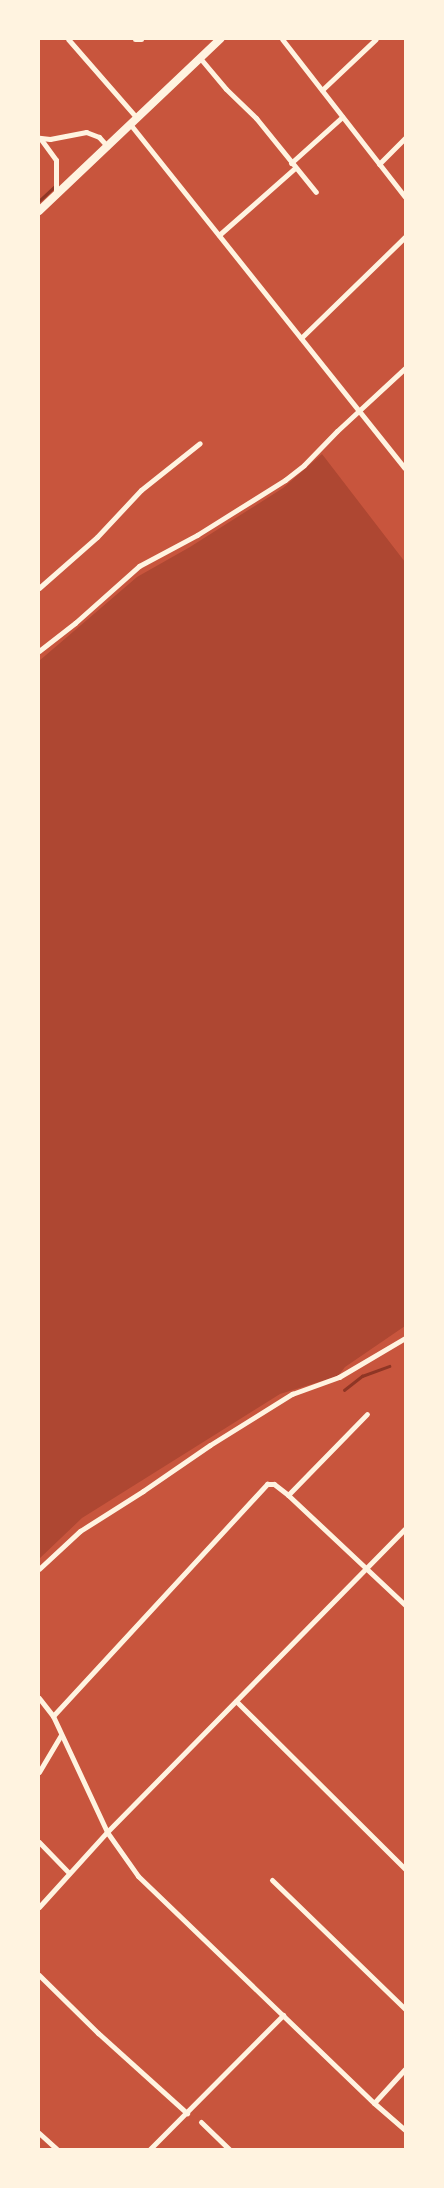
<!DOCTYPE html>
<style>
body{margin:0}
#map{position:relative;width:444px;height:2188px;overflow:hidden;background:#c8553d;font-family:Manrope,sans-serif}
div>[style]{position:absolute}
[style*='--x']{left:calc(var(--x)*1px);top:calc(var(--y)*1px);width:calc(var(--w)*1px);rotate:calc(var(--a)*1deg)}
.green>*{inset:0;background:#ae4732}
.stream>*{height:2.5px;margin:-1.25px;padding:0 1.25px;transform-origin:1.25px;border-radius:1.25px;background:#8f3625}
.minor>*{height:5px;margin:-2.5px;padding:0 2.5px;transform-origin:2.5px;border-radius:2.5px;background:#fff3e0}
.primary>*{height:8px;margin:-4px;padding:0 4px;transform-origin:4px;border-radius:4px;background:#fff3e0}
span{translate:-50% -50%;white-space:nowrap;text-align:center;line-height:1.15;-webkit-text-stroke:4.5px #fff3e0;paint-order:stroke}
.frame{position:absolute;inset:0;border:40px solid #fff3e0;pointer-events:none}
</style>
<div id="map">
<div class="green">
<i style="clip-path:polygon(322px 454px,405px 562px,405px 1326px,345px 1367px,338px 1376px,280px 1394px,82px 1518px,39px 1559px,39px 661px,137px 577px,190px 547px,283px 488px)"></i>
</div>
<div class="stream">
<i style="--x:39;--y:201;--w:23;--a:-43"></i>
<i style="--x:344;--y:1390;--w:23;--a:-38"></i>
<i style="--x:362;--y:1376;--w:29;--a:-20"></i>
</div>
<div class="minor">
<i style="--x:68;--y:39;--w:105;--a:48.9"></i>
<i style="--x:135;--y:39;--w:6;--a:0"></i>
<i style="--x:282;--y:39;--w:200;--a:52.1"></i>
<i style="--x:200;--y:58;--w:40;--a:50"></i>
<i style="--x:226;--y:89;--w:42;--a:44"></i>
<i style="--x:256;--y:118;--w:95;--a:51"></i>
<i style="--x:322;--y:90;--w:74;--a:-43.4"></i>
<i style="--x:130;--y:124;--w:440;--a:51.4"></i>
<i style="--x:40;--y:138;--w:27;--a:54"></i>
<i style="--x:56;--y:160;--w:35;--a:90"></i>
<i style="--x:41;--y:138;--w:9;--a:6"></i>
<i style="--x:50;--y:139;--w:37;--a:-11"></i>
<i style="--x:86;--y:132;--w:14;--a:21"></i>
<i style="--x:99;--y:137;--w:13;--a:48"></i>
<i style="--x:291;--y:163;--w:69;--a:-42"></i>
<i style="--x:379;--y:164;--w:37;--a:-45"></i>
<i style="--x:219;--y:235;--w:101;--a:-41.4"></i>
<i style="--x:301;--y:338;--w:145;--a:-44.2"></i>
<i style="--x:39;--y:588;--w:77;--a:-41.3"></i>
<i style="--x:97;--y:537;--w:64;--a:-46.9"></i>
<i style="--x:141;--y:490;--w:75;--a:-38.5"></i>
<i style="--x:39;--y:651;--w:46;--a:-37.9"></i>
<i style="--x:75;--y:623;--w:86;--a:-41.7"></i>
<i style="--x:139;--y:566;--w:66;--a:-28.1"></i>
<i style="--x:197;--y:535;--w:104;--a:-32"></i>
<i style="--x:285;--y:480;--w:24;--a:-38"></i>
<i style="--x:304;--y:465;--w:47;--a:-45.9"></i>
<i style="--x:337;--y:431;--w:93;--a:-42.8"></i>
<i style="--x:288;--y:1495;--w:113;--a:-45.7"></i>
<i style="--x:39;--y:1569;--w:56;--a:-42.8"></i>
<i style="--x:80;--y:1531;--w:75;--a:-32.4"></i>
<i style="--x:143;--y:1491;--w:81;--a:-34.5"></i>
<i style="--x:210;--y:1445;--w:97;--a:-31.9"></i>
<i style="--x:292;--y:1394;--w:50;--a:-19.9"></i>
<i style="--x:339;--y:1377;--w:77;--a:-30.6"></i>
<i style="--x:39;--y:1698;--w:23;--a:52"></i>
<i style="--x:53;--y:1716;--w:128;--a:65"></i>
<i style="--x:107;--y:1832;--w:54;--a:54.8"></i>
<i style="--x:138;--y:1876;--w:327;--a:43.9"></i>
<i style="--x:374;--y:2103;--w:41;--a:41.1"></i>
<i style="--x:236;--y:1701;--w:238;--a:44.8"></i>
<i style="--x:53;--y:1716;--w:316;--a:-47.3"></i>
<i style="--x:267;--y:1484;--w:7;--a:0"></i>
<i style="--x:274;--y:1484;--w:18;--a:38"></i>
<i style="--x:288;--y:1495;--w:161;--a:43.2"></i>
<i style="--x:39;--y:1772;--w:43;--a:-59.3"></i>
<i style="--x:39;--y:1842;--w:43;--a:45.9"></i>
<i style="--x:272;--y:1880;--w:185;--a:44.1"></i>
<i style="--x:39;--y:1907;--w:101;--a:-47.8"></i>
<i style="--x:107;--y:1832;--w:425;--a:-45.5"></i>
<i style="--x:39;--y:1975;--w:83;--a:44.5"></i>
<i style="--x:98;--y:2033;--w:120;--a:42"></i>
<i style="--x:374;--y:2103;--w:46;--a:-47.6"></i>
<i style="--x:201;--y:2122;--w:39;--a:44"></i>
<i style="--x:39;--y:2133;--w:24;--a:42"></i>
<i style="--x:150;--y:2149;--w:189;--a:-45.2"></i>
</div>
<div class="primary">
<i style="--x:39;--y:211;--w:250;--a:-43.5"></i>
</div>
<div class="frame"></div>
</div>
